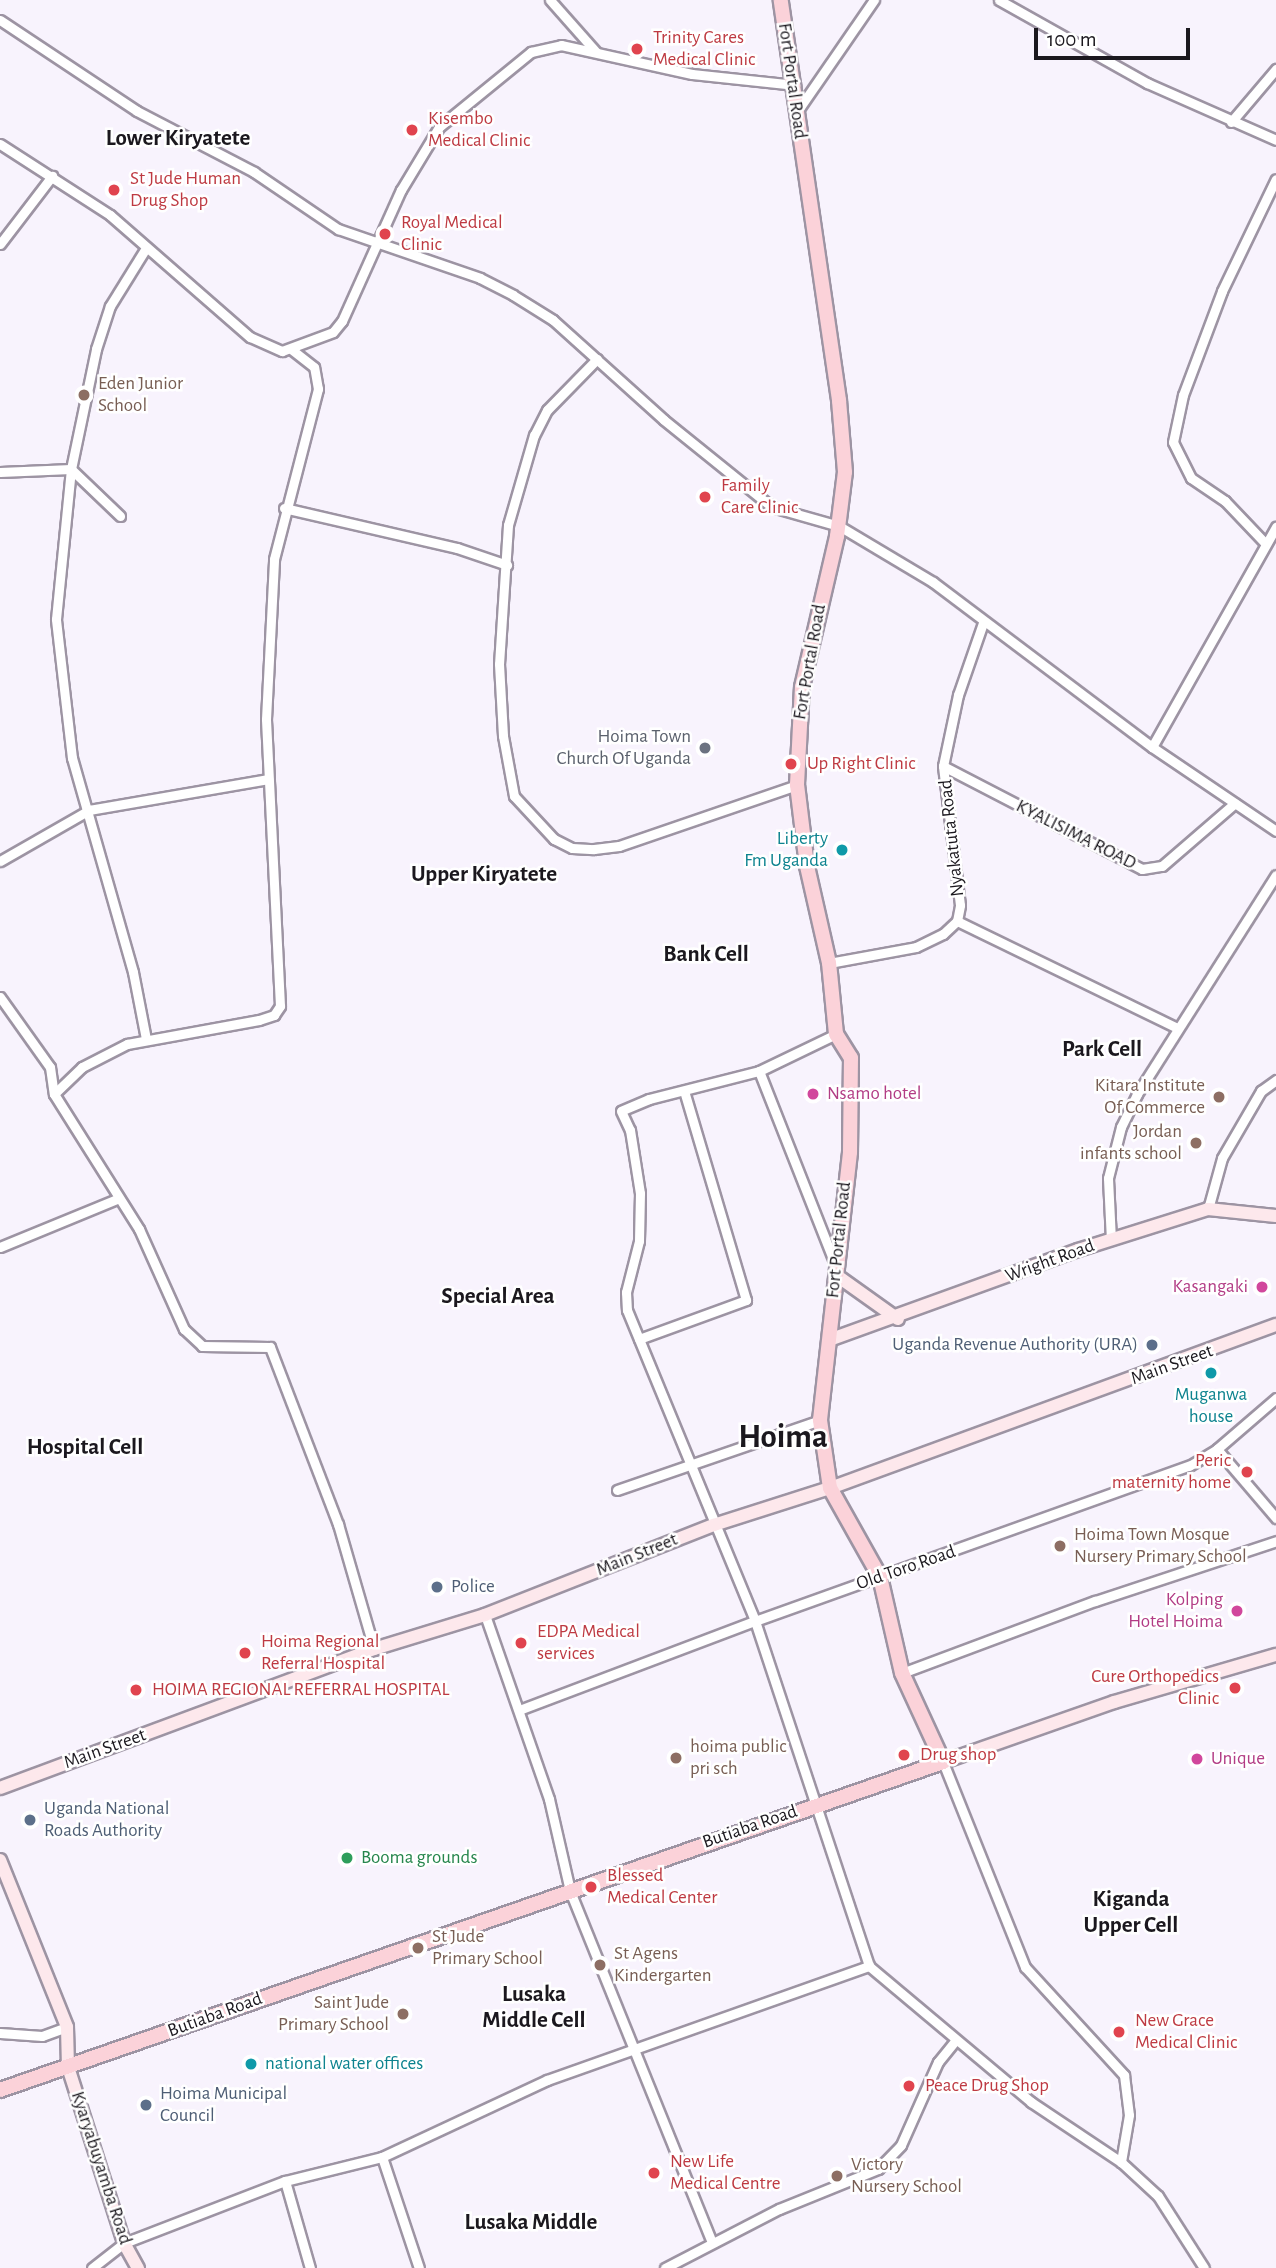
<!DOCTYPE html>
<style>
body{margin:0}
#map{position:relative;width:1276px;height:2268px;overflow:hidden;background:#f8f3fd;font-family:"Alegreya Sans",sans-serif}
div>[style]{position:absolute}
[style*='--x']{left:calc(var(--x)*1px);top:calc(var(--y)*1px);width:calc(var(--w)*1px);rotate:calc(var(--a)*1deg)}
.roads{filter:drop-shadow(2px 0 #9d94a3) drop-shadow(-2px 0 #9d94a3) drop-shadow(0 2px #9d94a3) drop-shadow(0 -2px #9d94a3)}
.street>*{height:9px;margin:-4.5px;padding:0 4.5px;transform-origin:4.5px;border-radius:4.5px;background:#fff}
.secondary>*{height:12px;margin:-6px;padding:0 6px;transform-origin:6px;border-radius:6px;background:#fde8ec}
.primary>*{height:14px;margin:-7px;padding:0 7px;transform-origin:7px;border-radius:7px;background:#fbd2d9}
.dots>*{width:19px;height:19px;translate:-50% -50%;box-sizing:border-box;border:4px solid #fff;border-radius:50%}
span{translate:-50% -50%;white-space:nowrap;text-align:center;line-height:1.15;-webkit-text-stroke:5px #fff;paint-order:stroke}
.health-label{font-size:19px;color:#be3a42}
.left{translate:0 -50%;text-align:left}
.right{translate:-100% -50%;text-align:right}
.street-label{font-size:19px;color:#1b181e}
.education-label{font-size:19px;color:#785e54}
.worship-label{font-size:19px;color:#5b616d}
.culture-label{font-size:19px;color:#0d838f}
.hotel-label{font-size:19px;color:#b23c85}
.service-label{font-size:19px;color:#4e5e75}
.leisure-label{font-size:19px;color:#27864d}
.quarter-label{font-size:23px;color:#1b181e;font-weight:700}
.town-label{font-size:33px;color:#1b181e;font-weight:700}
.scale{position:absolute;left:1034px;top:28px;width:156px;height:32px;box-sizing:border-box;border:4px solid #1b181e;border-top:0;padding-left:9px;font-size:21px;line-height:24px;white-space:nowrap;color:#1b181e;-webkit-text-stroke:5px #fff;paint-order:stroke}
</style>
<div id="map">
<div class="roads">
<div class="street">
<i style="--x:550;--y:0;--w:69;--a:48.5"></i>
<i style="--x:999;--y:0;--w:170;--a:29.3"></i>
<i style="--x:1147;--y:83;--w:141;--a:23.8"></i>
<i style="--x:0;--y:20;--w:164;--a:33.6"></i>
<i style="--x:137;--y:111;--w:132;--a:27.5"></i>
<i style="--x:254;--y:172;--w:102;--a:34.2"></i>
<i style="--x:338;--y:229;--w:150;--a:19"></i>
<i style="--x:480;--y:278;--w:37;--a:27"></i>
<i style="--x:513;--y:295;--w:47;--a:32"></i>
<i style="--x:553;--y:320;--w:149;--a:42"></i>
<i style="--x:664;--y:420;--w:139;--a:38.9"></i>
<i style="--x:772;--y:507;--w:70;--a:15.8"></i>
<i style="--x:839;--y:526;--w:109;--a:30.8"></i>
<i style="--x:933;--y:582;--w:274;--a:37"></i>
<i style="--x:1152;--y:747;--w:150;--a:34.1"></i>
<i style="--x:798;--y:110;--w:134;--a:-55.4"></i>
<i style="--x:1231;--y:122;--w:70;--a:-49.7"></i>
<i style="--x:0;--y:144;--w:131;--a:32.8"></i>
<i style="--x:110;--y:215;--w:186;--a:41.1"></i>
<i style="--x:250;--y:337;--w:35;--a:24"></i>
<i style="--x:282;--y:351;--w:54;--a:-20.4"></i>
<i style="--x:333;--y:332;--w:14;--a:-51"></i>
<i style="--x:342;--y:321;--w:144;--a:-65.8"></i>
<i style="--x:401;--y:190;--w:74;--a:-58.9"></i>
<i style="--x:439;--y:127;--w:119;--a:-39.2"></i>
<i style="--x:531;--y:52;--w:31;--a:-13"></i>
<i style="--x:561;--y:45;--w:134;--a:12.5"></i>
<i style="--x:692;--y:74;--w:104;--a:6.1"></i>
<i style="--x:0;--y:244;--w:86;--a:-52.6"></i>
<i style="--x:597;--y:359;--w:71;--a:134.4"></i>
<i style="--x:547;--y:410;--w:28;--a:117"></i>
<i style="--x:534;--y:435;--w:94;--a:106.1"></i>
<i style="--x:508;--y:525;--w:139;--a:93.7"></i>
<i style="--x:499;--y:664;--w:72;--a:86.8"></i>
<i style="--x:503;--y:736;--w:61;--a:79.6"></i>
<i style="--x:514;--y:796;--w:59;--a:47.1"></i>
<i style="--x:554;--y:839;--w:20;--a:27"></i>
<i style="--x:572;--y:848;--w:22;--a:3"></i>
<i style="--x:594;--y:849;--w:25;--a:-7"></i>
<i style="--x:619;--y:846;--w:188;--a:-18.9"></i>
<i style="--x:0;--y:472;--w:71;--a:-2.4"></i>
<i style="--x:71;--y:469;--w:68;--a:43.8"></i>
<i style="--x:284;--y:508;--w:178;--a:13"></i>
<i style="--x:457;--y:548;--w:53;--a:18.8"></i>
<i style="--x:1265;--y:543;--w:58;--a:-133.6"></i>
<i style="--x:1225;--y:501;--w:41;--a:-145.9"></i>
<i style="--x:1191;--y:478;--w:40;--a:-116.6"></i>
<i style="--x:1173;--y:442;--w:48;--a:-78"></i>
<i style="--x:1183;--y:395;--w:111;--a:-69.4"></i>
<i style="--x:1222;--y:291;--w:124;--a:-64.3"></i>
<i style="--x:1152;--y:747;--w:253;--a:-60.6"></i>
<i style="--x:943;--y:766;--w:224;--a:27.4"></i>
<i style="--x:1142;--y:869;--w:20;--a:-9"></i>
<i style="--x:1162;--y:866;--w:96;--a:-40.8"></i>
<i style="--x:0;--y:861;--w:103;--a:-29.8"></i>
<i style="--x:89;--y:810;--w:182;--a:-9.8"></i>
<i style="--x:957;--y:921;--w:245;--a:25.9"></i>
<i style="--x:829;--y:963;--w:88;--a:-10.4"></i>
<i style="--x:916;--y:947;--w:30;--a:-26"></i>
<i style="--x:943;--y:934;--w:19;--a:-43"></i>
<i style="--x:957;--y:921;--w:16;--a:-79"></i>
<i style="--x:960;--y:905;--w:140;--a:-97"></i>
<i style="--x:943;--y:766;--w:73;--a:-78.1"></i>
<i style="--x:958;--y:695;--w:76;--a:-70.9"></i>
<i style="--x:0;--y:997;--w:86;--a:54.5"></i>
<i style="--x:50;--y:1067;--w:27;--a:82"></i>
<i style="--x:54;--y:1094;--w:160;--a:57.8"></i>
<i style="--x:139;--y:1229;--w:110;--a:65.8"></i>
<i style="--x:184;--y:1329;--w:25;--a:43"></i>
<i style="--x:202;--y:1346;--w:68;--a:0.8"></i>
<i style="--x:270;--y:1347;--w:190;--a:69"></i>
<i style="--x:338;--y:1524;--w:130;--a:73.9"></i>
<i style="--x:836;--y:1034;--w:85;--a:154.3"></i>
<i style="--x:759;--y:1071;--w:114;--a:165.7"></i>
<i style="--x:649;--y:1099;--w:30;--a:157"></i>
<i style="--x:621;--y:1111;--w:21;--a:65"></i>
<i style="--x:630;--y:1130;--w:64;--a:81"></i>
<i style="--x:640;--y:1193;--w:48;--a:91.2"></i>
<i style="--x:639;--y:1241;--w:53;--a:104.3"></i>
<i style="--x:626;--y:1292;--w:18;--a:87"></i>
<i style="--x:627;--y:1310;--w:336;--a:67.6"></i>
<i style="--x:755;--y:1621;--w:363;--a:71.7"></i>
<i style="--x:869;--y:1966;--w:212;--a:40"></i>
<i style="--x:1031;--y:2102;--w:108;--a:33.7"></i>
<i style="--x:146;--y:1039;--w:68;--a:-101"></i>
<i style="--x:133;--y:972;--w:223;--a:-105.9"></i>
<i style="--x:72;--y:758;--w:140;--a:-96.6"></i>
<i style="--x:56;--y:619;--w:151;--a:-84.3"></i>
<i style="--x:71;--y:469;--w:123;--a:-78.2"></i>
<i style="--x:96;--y:349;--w:45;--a:-72"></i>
<i style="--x:110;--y:306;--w:68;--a:-58.2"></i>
<i style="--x:759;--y:1071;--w:204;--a:68.5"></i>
<i style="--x:54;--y:1094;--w:39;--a:-44"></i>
<i style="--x:82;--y:1067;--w:51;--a:-27.1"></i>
<i style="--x:127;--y:1044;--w:134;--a:-10.3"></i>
<i style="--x:259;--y:1020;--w:16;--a:-18"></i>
<i style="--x:274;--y:1015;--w:11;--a:-56"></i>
<i style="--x:280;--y:1006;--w:287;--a:-92.8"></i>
<i style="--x:266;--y:719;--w:160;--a:-87.1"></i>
<i style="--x:274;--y:559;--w:176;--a:-75.5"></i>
<i style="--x:318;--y:389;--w:22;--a:-100"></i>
<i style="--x:314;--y:367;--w:28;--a:-142"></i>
<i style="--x:1208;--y:1209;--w:53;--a:-74.6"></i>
<i style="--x:1222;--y:1158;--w:78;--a:-59.8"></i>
<i style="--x:1261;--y:1091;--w:19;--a:-36"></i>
<i style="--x:1111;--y:1240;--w:62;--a:-92.8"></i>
<i style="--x:1108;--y:1178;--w:53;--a:-75.7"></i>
<i style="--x:1121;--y:1127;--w:37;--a:-64"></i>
<i style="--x:1137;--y:1094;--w:259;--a:-57.6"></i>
<i style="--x:0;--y:1247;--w:126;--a:-22.3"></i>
<i style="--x:639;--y:1339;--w:114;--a:-20"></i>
<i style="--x:746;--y:1300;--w:218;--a:-106.5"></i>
<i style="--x:1217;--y:1449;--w:91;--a:49.5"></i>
<i style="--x:617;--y:1490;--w:215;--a:-19"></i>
<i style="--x:485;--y:1615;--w:195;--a:70.8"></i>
<i style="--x:549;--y:1799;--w:94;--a:77.1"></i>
<i style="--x:570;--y:1891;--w:379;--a:68"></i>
<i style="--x:902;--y:1673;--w:206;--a:-20.5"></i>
<i style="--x:1095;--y:1601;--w:191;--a:-18.3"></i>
<i style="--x:519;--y:1710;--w:252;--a:-20.7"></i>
<i style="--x:755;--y:1621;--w:461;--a:-19.7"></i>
<i style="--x:1189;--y:1466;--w:33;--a:-31"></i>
<i style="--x:1217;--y:1449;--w:78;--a:-40.8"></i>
<i style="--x:943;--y:1762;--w:221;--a:68.2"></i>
<i style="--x:1025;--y:1967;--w:147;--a:47.5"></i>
<i style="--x:1124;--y:2075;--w:40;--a:82.9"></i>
<i style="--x:1129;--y:2115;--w:48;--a:99.7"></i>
<i style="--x:1121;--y:2162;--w:50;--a:42.6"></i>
<i style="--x:1158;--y:2196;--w:85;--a:57.4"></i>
<i style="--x:0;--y:2033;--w:42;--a:4.1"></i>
<i style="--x:42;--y:2036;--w:27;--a:-20"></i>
<i style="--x:382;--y:2157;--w:117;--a:71.6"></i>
<i style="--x:285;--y:2181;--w:91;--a:74"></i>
<i style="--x:92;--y:2268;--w:41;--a:-38"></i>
<i style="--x:124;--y:2243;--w:173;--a:-21.1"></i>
<i style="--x:285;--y:2181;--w:100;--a:-13.9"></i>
<i style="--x:382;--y:2157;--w:182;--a:-25"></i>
<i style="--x:547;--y:2080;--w:342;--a:-19.5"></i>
<i style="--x:665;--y:2268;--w:128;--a:-27.4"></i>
<i style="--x:779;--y:2209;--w:107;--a:-22"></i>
<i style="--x:878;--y:2169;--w:33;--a:-46"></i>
<i style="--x:901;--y:2145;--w:91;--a:-66"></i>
<i style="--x:938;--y:2062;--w:27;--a:-51"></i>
</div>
<div class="secondary">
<i style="--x:836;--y:1275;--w:76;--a:35.4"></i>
<i style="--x:829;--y:1340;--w:265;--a:-19.9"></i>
<i style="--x:1078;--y:1250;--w:136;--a:-17.5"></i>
<i style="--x:1208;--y:1209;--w:68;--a:5.9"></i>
<i style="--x:943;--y:1762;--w:181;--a:-19.3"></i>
<i style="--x:1114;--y:1702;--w:169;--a:-16.2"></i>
<i style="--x:0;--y:1788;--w:399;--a:-20.4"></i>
<i style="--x:374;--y:1649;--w:116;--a:-17"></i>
<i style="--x:485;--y:1615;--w:246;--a:-21.5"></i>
<i style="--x:714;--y:1525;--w:122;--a:-17.7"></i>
<i style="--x:830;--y:1488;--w:475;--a:-20.1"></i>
<i style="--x:0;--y:1860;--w:180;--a:68.1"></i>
<i style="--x:67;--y:2027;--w:40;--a:88.6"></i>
<i style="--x:68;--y:2067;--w:185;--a:72.3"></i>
<i style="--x:124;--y:2243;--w:29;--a:61"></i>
</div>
<div class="primary">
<i style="--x:0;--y:2090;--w:998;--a:-19.18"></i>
<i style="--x:943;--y:1762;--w:98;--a:-114.7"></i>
<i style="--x:902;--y:1673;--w:98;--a:-102.9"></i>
<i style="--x:880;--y:1577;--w:102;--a:-119.3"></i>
<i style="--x:830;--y:1488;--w:69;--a:-98.4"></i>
<i style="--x:820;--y:1420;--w:270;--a:-83.6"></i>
<i style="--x:850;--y:1152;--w:94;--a:-89.4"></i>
<i style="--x:851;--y:1058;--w:28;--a:-122"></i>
<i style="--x:836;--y:1034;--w:71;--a:-95.6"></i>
<i style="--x:829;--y:963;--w:99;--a:-102.8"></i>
<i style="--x:807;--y:866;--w:82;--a:-97"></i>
<i style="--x:797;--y:785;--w:98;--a:-87.1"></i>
<i style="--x:802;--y:687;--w:155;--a:-76.9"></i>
<i style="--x:837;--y:536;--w:64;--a:-82.9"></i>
<i style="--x:845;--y:472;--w:72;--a:-94.8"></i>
<i style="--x:839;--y:400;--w:404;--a:-98.3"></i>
</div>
</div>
<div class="dots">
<i style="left:637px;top:49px;background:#e0444e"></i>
<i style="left:412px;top:130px;background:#e0444e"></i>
<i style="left:114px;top:190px;background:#e0444e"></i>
<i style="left:385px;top:234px;background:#e0444e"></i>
<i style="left:84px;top:395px;background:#8d6e63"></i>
<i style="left:705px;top:497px;background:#e0444e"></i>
<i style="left:705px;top:748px;background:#6b7280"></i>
<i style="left:791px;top:764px;background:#e0444e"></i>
<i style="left:842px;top:850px;background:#0f9aa8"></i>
<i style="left:813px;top:1094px;background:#d1479c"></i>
<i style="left:1219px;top:1097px;background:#8d6e63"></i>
<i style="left:1196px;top:1143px;background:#8d6e63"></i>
<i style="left:1262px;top:1287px;background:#d1479c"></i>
<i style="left:1152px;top:1345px;background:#5c6f8a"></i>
<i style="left:1211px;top:1373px;background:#0f9aa8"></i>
<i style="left:1247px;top:1472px;background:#e0444e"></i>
<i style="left:1060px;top:1546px;background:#8d6e63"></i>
<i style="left:437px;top:1587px;background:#5c6f8a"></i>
<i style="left:1237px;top:1611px;background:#d1479c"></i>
<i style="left:521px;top:1643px;background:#e0444e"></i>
<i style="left:245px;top:1653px;background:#e0444e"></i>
<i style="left:1235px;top:1688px;background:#e0444e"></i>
<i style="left:136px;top:1690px;background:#e0444e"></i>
<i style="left:904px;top:1755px;background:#e0444e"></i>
<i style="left:676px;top:1758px;background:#8d6e63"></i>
<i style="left:1197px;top:1759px;background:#d1479c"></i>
<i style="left:30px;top:1820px;background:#5c6f8a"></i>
<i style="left:347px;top:1858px;background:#2e9e5b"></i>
<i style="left:591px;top:1887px;background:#e0444e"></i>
<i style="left:418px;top:1948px;background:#8d6e63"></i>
<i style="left:600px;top:1965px;background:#8d6e63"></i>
<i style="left:403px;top:2014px;background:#8d6e63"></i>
<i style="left:1119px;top:2032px;background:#e0444e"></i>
<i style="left:251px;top:2064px;background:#0f9aa8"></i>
<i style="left:909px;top:2086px;background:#e0444e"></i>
<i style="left:146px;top:2105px;background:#5c6f8a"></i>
<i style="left:654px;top:2173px;background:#e0444e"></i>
<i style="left:837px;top:2176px;background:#8d6e63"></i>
</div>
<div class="health-label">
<span class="left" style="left:653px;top:49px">Trinity Cares<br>Medical Clinic</span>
<span class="left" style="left:428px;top:130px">Kisembo<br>Medical Clinic</span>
<span class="left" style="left:130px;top:190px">St Jude Human<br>Drug Shop</span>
<span class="left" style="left:401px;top:234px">Royal Medical<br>Clinic</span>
<span class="left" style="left:721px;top:497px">Family<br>Care Clinic</span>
<span class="left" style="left:807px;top:764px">Up Right Clinic</span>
<span class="right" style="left:1231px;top:1472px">Peric<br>maternity home</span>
<span class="left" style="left:537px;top:1643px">EDPA Medical<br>services</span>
<span class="left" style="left:261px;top:1653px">Hoima Regional<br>Referral Hospital</span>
<span class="right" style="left:1219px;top:1688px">Cure Orthopedics<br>Clinic</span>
<span class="left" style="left:152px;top:1690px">HOIMA REGIONAL REFERRAL HOSPITAL</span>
<span class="left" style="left:920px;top:1755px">Drug shop</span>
<span class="left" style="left:607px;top:1887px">Blessed<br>Medical Center</span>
<span class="left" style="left:1135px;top:2032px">New Grace<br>Medical Clinic</span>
<span class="left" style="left:925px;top:2086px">Peace Drug Shop</span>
<span class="left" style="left:670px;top:2173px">New Life<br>Medical Centre</span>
</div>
<div class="street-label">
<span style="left:792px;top:81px;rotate:82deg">Fort Portal Road</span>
<span style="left:810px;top:662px;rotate:-80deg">Fort Portal Road</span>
<span style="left:1076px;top:835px;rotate:27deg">KYALISIMA ROAD</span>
<span style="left:952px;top:838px;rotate:-96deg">Nyakatuta Road</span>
<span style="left:839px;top:1240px;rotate:-84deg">Fort Portal Road</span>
<span style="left:1050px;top:1261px;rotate:-20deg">Wright Road</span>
<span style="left:1172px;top:1365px;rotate:-20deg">Main Street</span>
<span style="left:637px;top:1555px;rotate:-22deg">Main Street</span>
<span style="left:906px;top:1568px;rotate:-19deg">Old Toro Road</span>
<span style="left:105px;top:1749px;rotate:-20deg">Main Street</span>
<span style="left:750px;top:1827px;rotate:-19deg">Butiaba Road</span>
<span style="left:215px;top:2015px;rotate:-20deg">Butiaba Road</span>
<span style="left:101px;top:2168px;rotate:72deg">Kyaryabuyamba Road</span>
</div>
<div class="education-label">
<span class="left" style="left:98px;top:395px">Eden Junior<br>School</span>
<span class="right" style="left:1205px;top:1097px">Kitara Institute<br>Of Commerce</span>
<span class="right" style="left:1182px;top:1143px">Jordan<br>infants school</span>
<span class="left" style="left:1074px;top:1546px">Hoima Town Mosque<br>Nursery Primary School</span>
<span class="left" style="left:690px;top:1758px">hoima public<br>pri sch</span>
<span class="left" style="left:432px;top:1948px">St Jude<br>Primary School</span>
<span class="left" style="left:614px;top:1965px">St Agens<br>Kindergarten</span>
<span class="right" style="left:389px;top:2014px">Saint Jude<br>Primary School</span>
<span class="left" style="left:851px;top:2176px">Victory<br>Nursery School</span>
</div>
<div class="worship-label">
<span class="right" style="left:691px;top:748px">Hoima Town<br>Church Of Uganda</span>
</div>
<div class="culture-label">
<span class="right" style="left:828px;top:850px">Liberty<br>Fm Uganda</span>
<span style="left:1211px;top:1406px">Muganwa<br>house</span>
<span class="left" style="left:265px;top:2064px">national water offices</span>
</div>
<div class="hotel-label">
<span class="left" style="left:827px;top:1094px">Nsamo hotel</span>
<span class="right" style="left:1248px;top:1287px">Kasangaki</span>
<span class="right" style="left:1223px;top:1611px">Kolping<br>Hotel Hoima</span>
<span class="left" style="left:1211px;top:1759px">Unique</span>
</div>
<div class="service-label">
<span class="right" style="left:1138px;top:1345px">Uganda Revenue Authority (URA)</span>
<span class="left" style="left:451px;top:1587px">Police</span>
<span class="left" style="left:44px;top:1820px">Uganda National<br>Roads Authority</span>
<span class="left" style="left:160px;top:2105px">Hoima Municipal<br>Council</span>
</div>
<div class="leisure-label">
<span class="left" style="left:361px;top:1858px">Booma grounds</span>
</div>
<div class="quarter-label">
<span style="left:178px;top:139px">Lower Kiryatete</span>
<span style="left:484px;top:875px">Upper Kiryatete</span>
<span style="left:706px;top:955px">Bank Cell</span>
<span style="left:1102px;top:1050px">Park Cell</span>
<span style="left:498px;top:1297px">Special Area</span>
<span style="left:85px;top:1448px">Hospital Cell</span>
<span style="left:1131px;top:1913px">Kiganda<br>Upper Cell</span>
<span style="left:534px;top:2008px">Lusaka<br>Middle Cell</span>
<span style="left:531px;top:2223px">Lusaka Middle</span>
</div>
<div class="town-label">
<span style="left:783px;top:1438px">Hoima</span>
</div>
<div class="scale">100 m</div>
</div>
